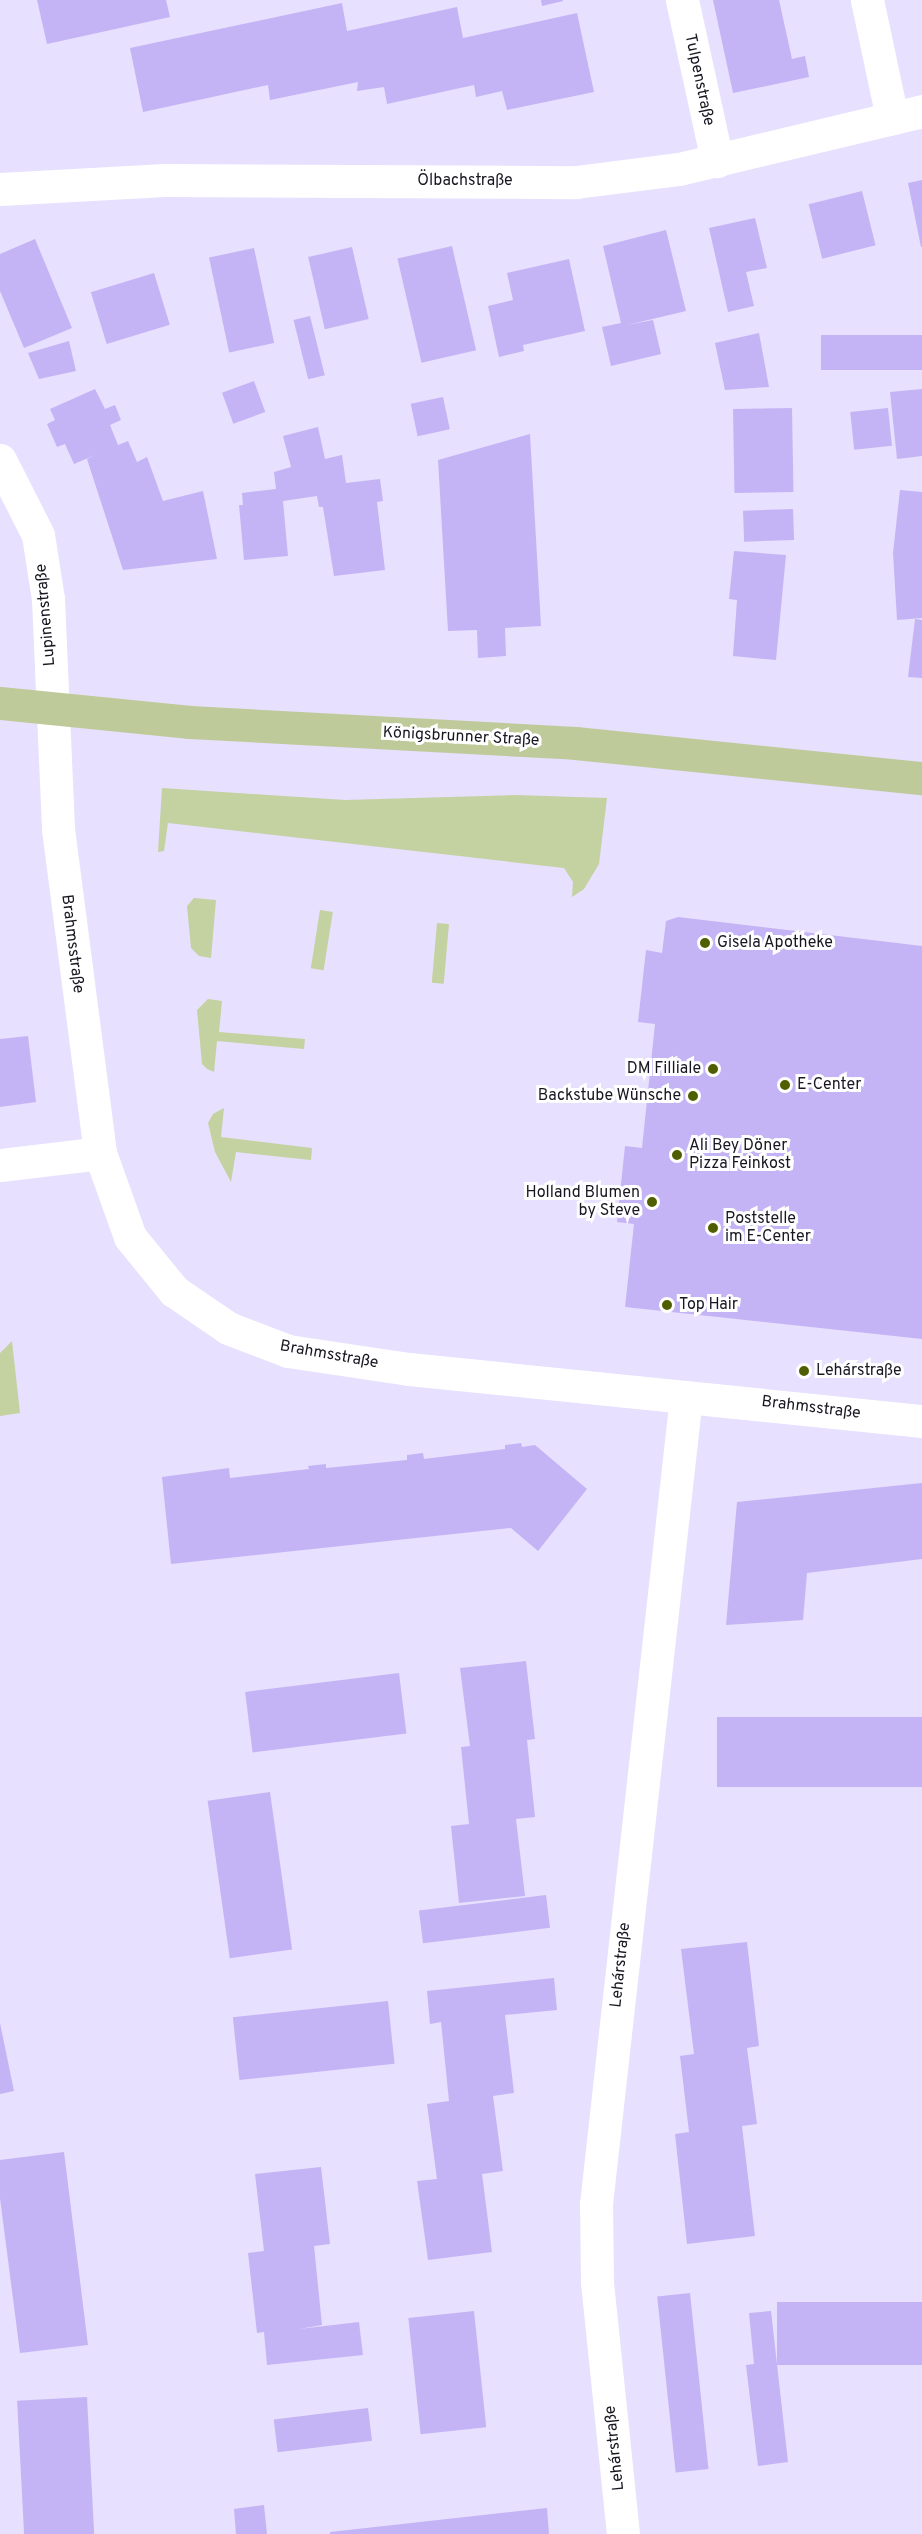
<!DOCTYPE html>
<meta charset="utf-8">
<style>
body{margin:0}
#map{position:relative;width:922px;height:2534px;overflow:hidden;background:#e7e0fe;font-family:Overpass,sans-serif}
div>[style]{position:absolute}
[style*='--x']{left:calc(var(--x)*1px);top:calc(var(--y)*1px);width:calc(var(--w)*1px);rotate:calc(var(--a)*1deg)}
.green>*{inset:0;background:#c4d1a0;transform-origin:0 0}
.building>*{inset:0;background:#c4b4f5;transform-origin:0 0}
.minor>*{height:33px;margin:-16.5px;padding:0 16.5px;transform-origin:16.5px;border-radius:16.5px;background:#fff}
.major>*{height:33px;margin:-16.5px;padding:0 16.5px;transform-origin:16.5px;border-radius:16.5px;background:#bfca9b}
.dots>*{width:16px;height:16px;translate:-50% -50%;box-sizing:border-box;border:3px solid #fff;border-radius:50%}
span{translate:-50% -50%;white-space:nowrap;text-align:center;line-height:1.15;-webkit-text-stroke:6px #fff;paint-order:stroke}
.street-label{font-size:16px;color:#181620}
.poi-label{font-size:16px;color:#181620}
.left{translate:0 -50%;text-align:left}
.right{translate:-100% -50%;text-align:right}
</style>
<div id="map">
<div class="green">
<i style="clip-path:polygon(162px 788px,345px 800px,515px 795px,607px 798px,599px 864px,584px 889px,572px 897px,573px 882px,564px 868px,168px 823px,164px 851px,158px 852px)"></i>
<i style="clip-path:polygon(194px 898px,216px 900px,211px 958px,199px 956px,191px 948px,187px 906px)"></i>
<i style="left:320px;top:910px;width:13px;height:59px;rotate:9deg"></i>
<i style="left:437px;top:923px;width:12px;height:60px;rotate:5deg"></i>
<i style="clip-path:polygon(208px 999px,222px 1001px,219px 1032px,305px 1039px,304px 1049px,217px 1041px,214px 1072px,207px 1069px,202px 1064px,197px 1010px)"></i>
<i style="clip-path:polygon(224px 1108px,221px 1137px,312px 1148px,311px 1160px,236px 1152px,231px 1182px,215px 1152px,208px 1123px,213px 1114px)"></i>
<i style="clip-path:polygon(12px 1341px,20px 1413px,0 1416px,0 1353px)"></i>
</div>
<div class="building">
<i style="clip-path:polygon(37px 0,166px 0,170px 17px,47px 44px)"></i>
<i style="clip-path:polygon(541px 0,563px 0,563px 1px,542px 6px)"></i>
<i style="clip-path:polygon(713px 0,779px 0,792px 59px,805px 56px,809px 77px,733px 93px)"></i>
<i style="clip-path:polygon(342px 3px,347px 31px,457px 7px,463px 38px,577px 13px,594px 92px,507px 110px,502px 91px,476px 97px,474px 85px,387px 104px,384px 87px,357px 91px,358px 82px,270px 100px,268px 85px,143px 112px,130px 48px)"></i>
<i style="clip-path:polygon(922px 180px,922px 247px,921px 247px,908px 183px)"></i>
<i style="left:862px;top:191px;width:56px;height:55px;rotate:76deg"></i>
<i style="clip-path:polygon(755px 218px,767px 268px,746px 272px,754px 306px,728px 312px,709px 228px)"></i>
<i style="clip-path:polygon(666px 230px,686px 311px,627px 325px,653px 320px,661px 354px,611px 366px,602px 327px,621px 323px,603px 246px)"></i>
<i style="clip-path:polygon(35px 239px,72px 328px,24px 348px,0 291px,0 254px)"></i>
<i style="left:452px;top:246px;width:107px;height:56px;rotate:77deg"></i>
<i style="left:352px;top:247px;width:74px;height:45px;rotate:77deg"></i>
<i style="left:254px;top:248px;width:97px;height:46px;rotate:78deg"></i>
<i style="clip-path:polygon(569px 259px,585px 331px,523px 345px,524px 351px,499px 357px,488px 306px,513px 300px,507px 273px)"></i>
<i style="left:154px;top:273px;width:54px;height:66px;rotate:73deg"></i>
<i style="left:310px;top:316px;width:61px;height:17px;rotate:76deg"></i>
<i style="clip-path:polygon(759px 333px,769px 387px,725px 390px,715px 343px)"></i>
<i style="left:922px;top:335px;width:35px;height:101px;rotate:90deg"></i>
<i style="clip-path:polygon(69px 341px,76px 371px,39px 379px,28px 353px)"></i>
<i style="left:254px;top:381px;width:33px;height:34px;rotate:70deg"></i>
<i style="clip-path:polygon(95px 389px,105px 409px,115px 405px,121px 420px,110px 425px,118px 445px,128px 441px,137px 462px,147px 457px,163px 501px,203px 491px,217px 559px,123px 570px,87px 459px,95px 455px,74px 464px,65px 444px,57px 447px,47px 424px,55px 420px,50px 409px)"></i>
<i style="clip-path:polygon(922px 389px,922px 456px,897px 459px,890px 392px)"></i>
<i style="left:443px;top:397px;width:33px;height:33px;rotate:78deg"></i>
<i style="left:792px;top:408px;width:84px;height:59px;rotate:89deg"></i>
<i style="left:888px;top:408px;width:38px;height:38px;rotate:84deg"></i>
<i style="clip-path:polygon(318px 427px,325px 459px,342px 455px,346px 483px,380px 479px,383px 501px,377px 502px,385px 570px,334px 576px,323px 507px,319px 507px,317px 496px,283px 501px,288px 556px,244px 560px,239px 505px,243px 505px,242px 493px,276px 489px,274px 472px,291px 467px,283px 436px)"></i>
<i style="clip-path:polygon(530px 434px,541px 626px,505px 628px,506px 656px,478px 658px,477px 630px,448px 631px,438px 460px)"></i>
<i style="clip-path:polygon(900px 490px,922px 492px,922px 618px,897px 620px,893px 553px)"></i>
<i style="left:793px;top:509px;width:31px;height:50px;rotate:88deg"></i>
<i style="clip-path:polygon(734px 551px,786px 555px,776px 660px,733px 656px,737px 600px,729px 599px)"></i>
<i style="clip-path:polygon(915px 619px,922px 620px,922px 678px,908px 677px)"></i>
<i style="clip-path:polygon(678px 917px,922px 946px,922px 1339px,625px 1307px,634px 1224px,617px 1222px,625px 1146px,642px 1148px,655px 1024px,638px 1022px,646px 950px,662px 953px,666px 921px)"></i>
<i style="clip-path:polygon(28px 1036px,36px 1102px,0 1107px,0 1039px)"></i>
<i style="clip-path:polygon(521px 1443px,522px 1447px,535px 1445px,587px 1489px,538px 1551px,511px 1528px,171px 1564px,162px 1477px,229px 1468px,230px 1478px,309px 1469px,308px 1466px,326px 1464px,326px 1468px,407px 1460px,407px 1455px,423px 1453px,424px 1459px,505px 1449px,505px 1445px)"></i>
<i style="clip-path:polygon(922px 1483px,922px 1559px,807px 1573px,803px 1620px,726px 1625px,737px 1502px)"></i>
<i style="clip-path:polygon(526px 1661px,535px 1739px,527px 1740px,535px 1817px,516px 1819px,525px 1896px,459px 1903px,451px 1826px,469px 1824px,461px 1747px,470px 1746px,460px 1668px)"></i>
<i style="left:399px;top:1673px;width:61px;height:155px;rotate:83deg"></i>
<i style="left:922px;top:1717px;width:70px;height:205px;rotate:90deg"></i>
<i style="left:270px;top:1792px;width:159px;height:63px;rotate:82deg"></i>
<i style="left:546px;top:1895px;width:33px;height:128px;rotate:83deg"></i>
<i style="clip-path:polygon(747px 1942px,759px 2046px,747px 2048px,757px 2124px,742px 2126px,755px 2236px,687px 2244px,675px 2134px,689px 2132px,680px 2056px,694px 2054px,681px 1949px)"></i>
<i style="clip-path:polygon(554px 1978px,557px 2010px,505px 2015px,514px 2093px,493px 2096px,503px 2171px,482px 2174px,492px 2252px,428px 2260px,417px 2181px,437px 2179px,427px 2104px,449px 2101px,441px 2022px,430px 2024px,427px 1991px)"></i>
<i style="left:388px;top:2001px;width:63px;height:156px;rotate:84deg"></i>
<i style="clip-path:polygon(0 2023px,14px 2091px,0 2094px)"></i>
<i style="clip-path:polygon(64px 2152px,88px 2345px,20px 2353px,0 2198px,0 2160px)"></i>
<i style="clip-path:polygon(321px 2167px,330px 2244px,314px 2246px,322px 2325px,299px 2329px,359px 2322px,363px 2355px,267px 2365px,264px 2332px,257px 2333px,248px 2253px,264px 2251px,255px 2174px)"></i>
<i style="left:690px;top:2293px;width:177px;height:33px;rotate:84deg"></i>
<i style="left:922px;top:2302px;width:63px;height:145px;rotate:90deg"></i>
<i style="left:474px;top:2311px;width:117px;height:66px;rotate:84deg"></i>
<i style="clip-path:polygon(771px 2311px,788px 2462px,758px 2466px,746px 2365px,754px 2364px,749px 2313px)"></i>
<i style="left:87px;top:2397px;width:137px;height:70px;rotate:87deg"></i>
<i style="left:368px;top:2408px;width:33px;height:95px;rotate:83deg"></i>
<i style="clip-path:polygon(264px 2505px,267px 2534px,236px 2534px,234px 2509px)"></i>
<i style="clip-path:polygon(547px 2508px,549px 2534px,330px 2534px,330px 2532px)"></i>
</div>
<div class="minor">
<i style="--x:682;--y:0;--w:165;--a:77.7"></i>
<i style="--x:867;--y:0;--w:121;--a:78"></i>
<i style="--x:0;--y:189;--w:165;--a:-3.1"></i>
<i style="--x:165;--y:180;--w:411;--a:0.3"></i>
<i style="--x:576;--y:182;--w:104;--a:-7.2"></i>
<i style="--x:679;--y:169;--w:250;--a:-13.4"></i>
<i style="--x:0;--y:460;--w:84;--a:63.1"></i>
<i style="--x:38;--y:535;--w:65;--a:81.1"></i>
<i style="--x:48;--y:599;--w:230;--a:87.5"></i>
<i style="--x:58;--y:829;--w:327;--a:82.6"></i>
<i style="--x:100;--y:1153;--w:89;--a:70.3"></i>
<i style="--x:130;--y:1237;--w:70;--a:50.8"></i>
<i style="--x:174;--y:1291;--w:65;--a:34.4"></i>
<i style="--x:228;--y:1328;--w:64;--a:21"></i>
<i style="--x:288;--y:1351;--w:122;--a:8.5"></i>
<i style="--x:409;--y:1369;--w:516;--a:5.79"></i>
<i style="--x:0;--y:1165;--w:101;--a:-6.8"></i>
<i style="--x:623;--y:2534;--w:254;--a:-95.9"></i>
<i style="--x:597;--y:2281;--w:77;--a:-90.7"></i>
<i style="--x:596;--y:2204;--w:812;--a:-83.64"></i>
</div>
<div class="major">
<i style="--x:0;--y:703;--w:191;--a:5.7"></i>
<i style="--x:190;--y:722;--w:386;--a:3.1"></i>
<i style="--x:575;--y:743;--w:349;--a:5.8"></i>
</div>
<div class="dots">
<i style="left:705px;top:943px;background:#4f5e00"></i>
<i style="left:713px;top:1069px;background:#4f5e00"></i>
<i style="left:785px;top:1085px;background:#4f5e00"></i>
<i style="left:693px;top:1096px;background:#4f5e00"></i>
<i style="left:677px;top:1155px;background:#4f5e00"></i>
<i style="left:652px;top:1202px;background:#4f5e00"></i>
<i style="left:713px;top:1228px;background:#4f5e00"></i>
<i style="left:667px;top:1305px;background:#4f5e00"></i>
<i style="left:804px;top:1371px;background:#4f5e00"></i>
</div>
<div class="street-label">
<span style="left:699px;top:80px;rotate:78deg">Tulpenstraße</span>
<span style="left:465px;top:181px">Ölbachstraße</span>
<span style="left:46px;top:615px;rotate:-95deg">Lupinenstraße</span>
<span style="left:461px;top:737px;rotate:3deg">Königsbrunner Straße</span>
<span style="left:72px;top:944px;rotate:83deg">Brahmsstraße</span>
<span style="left:329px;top:1355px;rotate:10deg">Brahmsstraße</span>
<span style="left:811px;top:1408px;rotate:7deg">Brahmsstraße</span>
<span style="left:621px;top:1965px;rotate:-84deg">Lehárstraße</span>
<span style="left:615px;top:2448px;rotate:-96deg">Lehárstraße</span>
</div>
<div class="poi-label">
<span class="left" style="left:717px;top:943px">Gisela Apotheke</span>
<span class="right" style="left:701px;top:1069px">DM Filliale</span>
<span class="left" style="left:797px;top:1085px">E-Center</span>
<span class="right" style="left:681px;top:1096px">Backstube Wünsche</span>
<span class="left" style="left:689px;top:1155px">Ali Bey Döner<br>Pizza Feinkost</span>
<span class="right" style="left:640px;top:1202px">Holland Blumen<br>by Steve</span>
<span class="left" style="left:725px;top:1228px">Poststelle<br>im E-Center</span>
<span class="left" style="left:679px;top:1305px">Top Hair</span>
<span class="left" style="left:816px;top:1371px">Lehárstraße</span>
</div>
</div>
